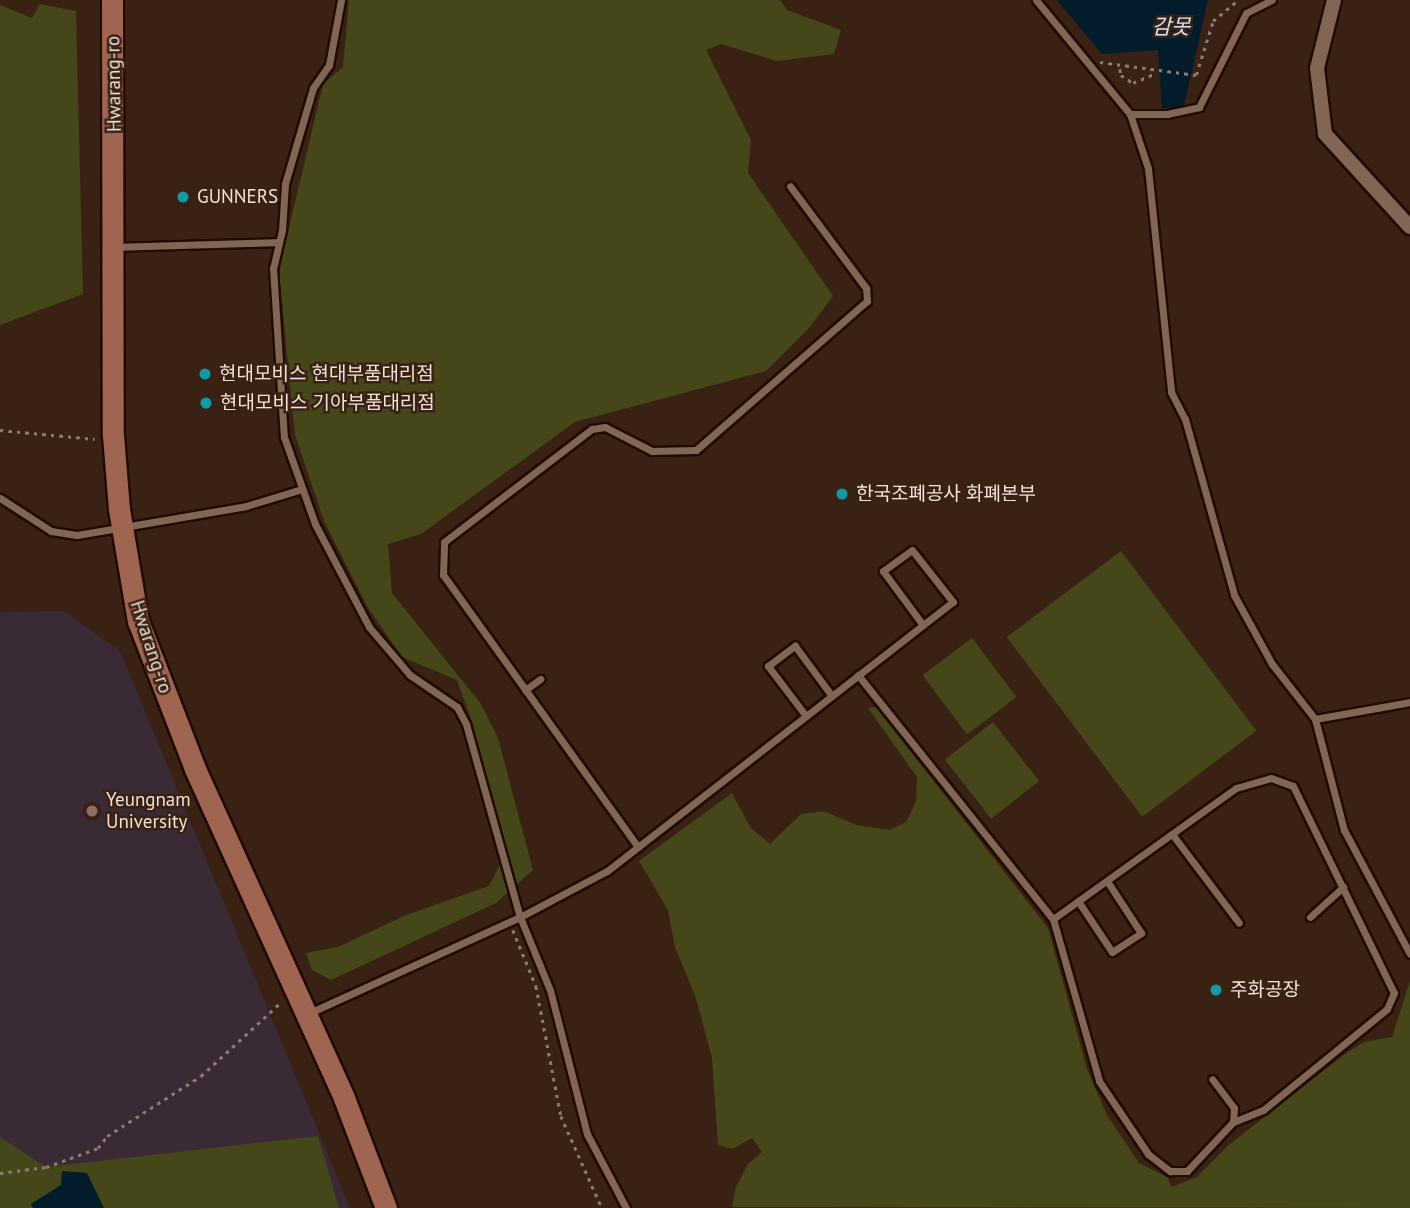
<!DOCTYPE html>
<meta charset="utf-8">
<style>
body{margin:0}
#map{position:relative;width:1410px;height:1208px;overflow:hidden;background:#392214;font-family:"PT Sans","Noto Sans KR",sans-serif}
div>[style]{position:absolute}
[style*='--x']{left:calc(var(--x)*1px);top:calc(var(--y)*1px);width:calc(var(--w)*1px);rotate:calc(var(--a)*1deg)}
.education>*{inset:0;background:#392a36}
.green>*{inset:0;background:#454719;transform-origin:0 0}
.water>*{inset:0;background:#031c2b}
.path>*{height:2.5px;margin-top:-1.25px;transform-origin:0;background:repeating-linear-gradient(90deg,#8d7a6e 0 3.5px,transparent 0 8.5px)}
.roads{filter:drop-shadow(2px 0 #200a01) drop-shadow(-2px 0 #200a01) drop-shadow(0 2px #200a01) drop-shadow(0 -2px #200a01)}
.lane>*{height:7px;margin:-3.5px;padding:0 3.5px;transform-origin:3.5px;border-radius:3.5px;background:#816555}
.street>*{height:14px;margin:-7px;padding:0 7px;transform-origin:7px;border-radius:7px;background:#816555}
.secondary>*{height:21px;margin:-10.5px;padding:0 10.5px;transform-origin:10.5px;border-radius:10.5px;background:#9f6551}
.dots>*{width:19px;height:19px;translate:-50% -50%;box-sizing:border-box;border:4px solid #392214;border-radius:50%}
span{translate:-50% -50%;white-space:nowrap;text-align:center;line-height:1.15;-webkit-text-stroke:5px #392214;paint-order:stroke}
.street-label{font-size:19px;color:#f0e0d7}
.poi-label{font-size:19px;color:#f0e0d7}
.left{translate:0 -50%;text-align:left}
.water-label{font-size:21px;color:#cbe7fb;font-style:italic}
</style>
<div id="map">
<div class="education">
<i style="clip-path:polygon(64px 611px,120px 651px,350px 1208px,0 1208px,0 612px)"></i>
</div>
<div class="green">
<i style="clip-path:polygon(349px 0,780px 0,787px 10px,841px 30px,834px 54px,777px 61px,721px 44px,706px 50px,751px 140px,748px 173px,833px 296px,809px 328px,766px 371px,575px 422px,421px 534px,388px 544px,392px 593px,481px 704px,498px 738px,533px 870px,496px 903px,331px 980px,312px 970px,306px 953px,338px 947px,406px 915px,489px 886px,503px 858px,474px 727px,457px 680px,402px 657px,368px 608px,324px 521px,295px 435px,279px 270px,323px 84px,343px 67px)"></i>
<i style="clip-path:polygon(40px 4px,76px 11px,83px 294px,0 325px,0 5px,32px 18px)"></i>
<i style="left:1121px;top:551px;width:225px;height:143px;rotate:53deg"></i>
<i style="left:972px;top:638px;width:74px;height:62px;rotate:53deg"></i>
<i style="clip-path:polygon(876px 707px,1048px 928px,1087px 1069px,1107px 1115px,1139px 1163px,1167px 1177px,1172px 1187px,1197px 1177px,1230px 1144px,1345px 1054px,1364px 1042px,1392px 1037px,1410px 981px,1410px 1208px,732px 1207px,736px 1187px,748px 1164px,762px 1152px,752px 1138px,732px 1149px,718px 1145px,712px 1058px,696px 998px,675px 947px,668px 910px,639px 861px,732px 793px,750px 827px,770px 844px,801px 814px,824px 811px,856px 825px,890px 830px,906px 822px,916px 802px,917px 777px,868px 708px)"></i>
<i style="left:993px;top:722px;width:75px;height:61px;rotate:52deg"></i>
<i style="clip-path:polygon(318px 1136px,339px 1208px,0 1208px,0 1137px,46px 1167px)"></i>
</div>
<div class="water">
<i style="clip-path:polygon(1057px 0,1208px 0,1184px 106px,1162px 108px,1158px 50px,1102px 54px)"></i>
<i style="clip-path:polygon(62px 1171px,87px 1173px,104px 1208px,33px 1208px,31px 1204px,61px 1185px)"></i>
</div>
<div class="path">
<i style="--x:1100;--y:62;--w:97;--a:7.7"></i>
<i style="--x:1196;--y:75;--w:57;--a:-72.5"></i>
<i style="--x:1213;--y:21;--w:33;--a:-40"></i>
<i style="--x:1120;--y:69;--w:6;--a:81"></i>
<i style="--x:1121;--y:75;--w:14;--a:34"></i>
<i style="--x:1133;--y:83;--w:25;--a:-23"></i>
<i style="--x:0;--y:430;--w:95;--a:5.4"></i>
<i style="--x:513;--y:930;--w:61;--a:67.7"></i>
<i style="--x:536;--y:986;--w:132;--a:79.1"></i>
<i style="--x:561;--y:1116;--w:101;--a:66"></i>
<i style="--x:0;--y:1173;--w:46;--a:-7.4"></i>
<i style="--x:46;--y:1167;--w:55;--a:-20.1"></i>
<i style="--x:98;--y:1148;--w:15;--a:-53"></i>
<i style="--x:107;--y:1136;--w:112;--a:-32.6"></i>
<i style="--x:201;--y:1076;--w:108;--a:-42.7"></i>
</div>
<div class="roads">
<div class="lane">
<i style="--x:341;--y:0;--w:66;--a:100.5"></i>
<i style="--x:329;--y:65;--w:28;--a:125"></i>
<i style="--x:313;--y:88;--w:100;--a:106.3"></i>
<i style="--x:285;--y:184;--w:46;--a:93.7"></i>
<i style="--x:282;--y:230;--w:39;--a:103"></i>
<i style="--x:273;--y:268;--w:169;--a:86.3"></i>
<i style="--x:284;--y:437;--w:92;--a:70.4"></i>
<i style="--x:315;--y:524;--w:116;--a:62.3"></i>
<i style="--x:369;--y:627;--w:63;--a:49.5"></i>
<i style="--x:410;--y:675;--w:57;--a:34.2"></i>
<i style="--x:457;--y:707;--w:19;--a:62"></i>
<i style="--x:466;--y:724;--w:200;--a:74.4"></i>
<i style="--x:520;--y:917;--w:79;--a:67.7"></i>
<i style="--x:550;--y:990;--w:149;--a:75.6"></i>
<i style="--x:587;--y:1134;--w:84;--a:62.2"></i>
<i style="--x:1036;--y:0;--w:148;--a:50.5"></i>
<i style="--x:1130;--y:114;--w:37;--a:0"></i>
<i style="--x:1167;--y:114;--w:33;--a:-12"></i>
<i style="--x:1199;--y:107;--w:105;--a:-63.4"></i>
<i style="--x:1246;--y:13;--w:29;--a:-27"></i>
<i style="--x:1130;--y:114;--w:57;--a:71.6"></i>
<i style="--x:1148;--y:168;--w:225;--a:84.1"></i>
<i style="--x:1171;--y:392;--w:30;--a:63"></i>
<i style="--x:1185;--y:419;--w:183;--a:74.4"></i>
<i style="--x:1234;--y:595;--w:79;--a:61.2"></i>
<i style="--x:1272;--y:664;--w:70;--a:52"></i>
<i style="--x:1315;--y:719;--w:115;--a:75.4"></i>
<i style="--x:1344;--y:830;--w:140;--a:62"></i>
<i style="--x:115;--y:247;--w:164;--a:-1.7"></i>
<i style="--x:0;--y:498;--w:61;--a:32.9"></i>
<i style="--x:51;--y:531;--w:26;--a:9"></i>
<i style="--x:77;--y:535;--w:171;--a:-9.7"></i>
<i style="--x:246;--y:506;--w:59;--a:-16.9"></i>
<i style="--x:858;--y:675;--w:312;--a:51.4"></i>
<i style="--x:1053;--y:919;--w:168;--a:74.1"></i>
<i style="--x:1099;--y:1081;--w:88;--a:56.1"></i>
<i style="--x:1148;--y:1154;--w:28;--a:38"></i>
<i style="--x:1170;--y:1171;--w:17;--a:0"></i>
<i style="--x:1187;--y:1171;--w:67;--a:-46.8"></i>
<i style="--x:1233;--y:1122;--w:14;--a:-86"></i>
<i style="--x:1234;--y:1108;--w:36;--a:-127"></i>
<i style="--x:525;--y:690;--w:19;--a:-36"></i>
<i style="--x:806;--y:716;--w:63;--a:-127.2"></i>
<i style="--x:768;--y:666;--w:34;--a:-37"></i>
<i style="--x:795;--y:646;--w:62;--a:53.5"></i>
<i style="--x:1315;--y:719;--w:97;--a:-10.1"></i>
<i style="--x:1172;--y:834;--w:111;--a:53"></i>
<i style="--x:638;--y:847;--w:335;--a:-125.6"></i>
<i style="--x:443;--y:575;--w:33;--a:-88"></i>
<i style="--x:444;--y:542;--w:186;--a:-37.4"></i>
<i style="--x:592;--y:429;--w:13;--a:-9"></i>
<i style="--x:605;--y:427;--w:53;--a:27.1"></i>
<i style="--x:652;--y:451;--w:44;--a:-1.3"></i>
<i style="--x:696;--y:450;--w:227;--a:-41.1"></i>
<i style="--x:867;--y:301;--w:13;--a:-94"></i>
<i style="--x:866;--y:288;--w:127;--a:-126.7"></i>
<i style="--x:1078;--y:901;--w:61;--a:56.3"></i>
<i style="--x:1112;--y:952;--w:35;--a:-33"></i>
<i style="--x:1141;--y:933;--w:62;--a:-123.2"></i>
<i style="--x:1310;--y:917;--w:45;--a:-42.3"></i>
<i style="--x:1053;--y:919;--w:225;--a:-35.6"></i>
<i style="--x:1236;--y:788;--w:36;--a:-16"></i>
<i style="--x:1271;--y:778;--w:23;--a:20"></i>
<i style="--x:1293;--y:786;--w:230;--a:64"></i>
<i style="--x:1394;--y:993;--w:17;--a:114"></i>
<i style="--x:1387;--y:1009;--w:160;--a:140.8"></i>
<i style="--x:1263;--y:1110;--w:32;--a:158"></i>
<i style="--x:307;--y:1014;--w:234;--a:-24.5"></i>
<i style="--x:520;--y:917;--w:98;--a:-27.9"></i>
<i style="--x:607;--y:871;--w:438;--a:-37.9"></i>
<i style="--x:953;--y:602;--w:66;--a:-128.3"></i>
<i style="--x:912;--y:550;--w:36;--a:144"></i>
<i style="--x:883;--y:571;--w:67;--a:53.5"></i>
</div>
<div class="street">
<i style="--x:1334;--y:0;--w:70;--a:104"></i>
<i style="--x:1317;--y:68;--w:66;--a:83.1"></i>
<i style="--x:1325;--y:134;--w:126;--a:47.6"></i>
</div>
<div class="secondary">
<i style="--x:112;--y:0;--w:435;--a:89.9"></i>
<i style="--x:113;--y:435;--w:74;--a:85.4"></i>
<i style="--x:119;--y:509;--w:114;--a:80.4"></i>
<i style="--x:138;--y:621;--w:159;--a:68.9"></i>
<i style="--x:195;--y:769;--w:361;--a:65.6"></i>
<i style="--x:344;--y:1098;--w:118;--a:69.1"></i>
</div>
</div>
<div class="dots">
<i style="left:183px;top:197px;background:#0f9aa8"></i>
<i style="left:205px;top:374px;background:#0f9aa8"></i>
<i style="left:206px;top:403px;background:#0f9aa8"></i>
<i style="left:842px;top:494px;background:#0f9aa8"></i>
<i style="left:92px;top:811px;background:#8d6e63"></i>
<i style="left:1216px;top:990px;background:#0f9aa8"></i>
</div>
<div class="street-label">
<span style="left:114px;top:84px;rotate:-91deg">Hwarang-ro</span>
<span style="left:151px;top:647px;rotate:72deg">Hwarang-ro</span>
</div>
<div class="poi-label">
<span class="left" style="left:197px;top:197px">GUNNERS</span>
<span class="left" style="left:219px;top:374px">현대모비스 현대부품대리점</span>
<span class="left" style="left:220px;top:403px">현대모비스 기아부품대리점</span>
<span class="left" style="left:856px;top:494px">한국조폐공사 화폐본부</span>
<span class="left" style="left:106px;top:811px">Yeungnam<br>University</span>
<span class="left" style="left:1230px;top:990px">주화공장</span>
</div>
<div class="water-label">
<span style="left:1171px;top:27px">감못</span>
</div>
</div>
